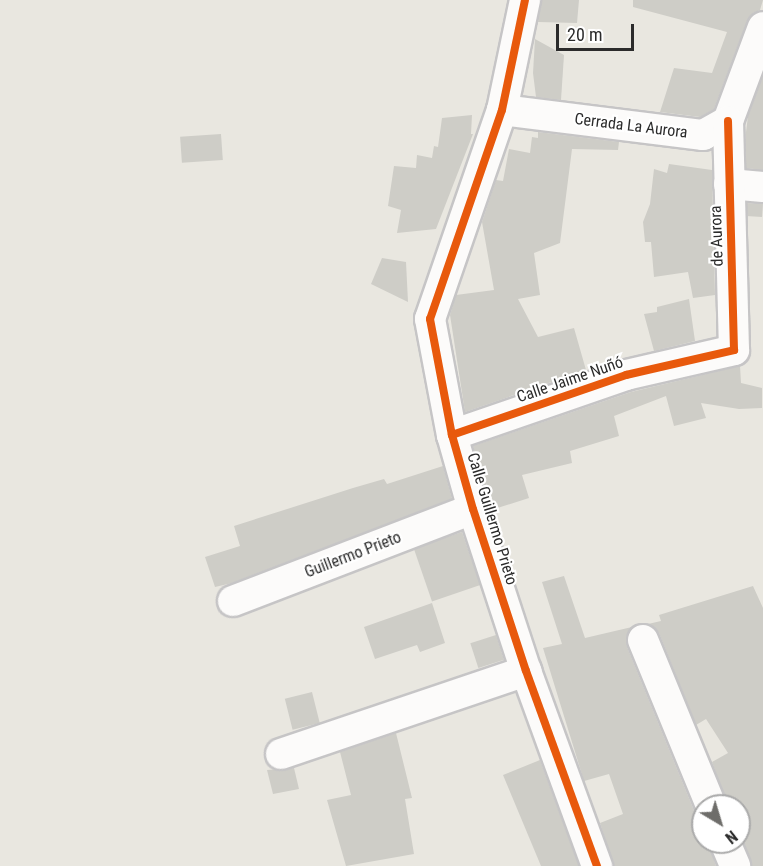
<!DOCTYPE html>
<meta charset="utf-8">
<style>
body{margin:0}
#map{position:relative;width:763px;height:866px;overflow:hidden;background:#e9e7e0;font-family:"Roboto Condensed",sans-serif}
div>[style]{position:absolute}
[style*='--x']{left:calc(var(--x)*1px);top:calc(var(--y)*1px);width:calc(var(--w)*1px);rotate:calc(var(--a)*1deg)}
.building>*{inset:0;background:#cecdc7;transform-origin:0 0}
.roads{filter:drop-shadow(2px 0 #c6c5c6) drop-shadow(-2px 0 #c6c5c6) drop-shadow(0 2px #c6c5c6) drop-shadow(0 -2px #c6c5c6)}
.street>*{height:30px;margin:-15px;padding:0 15px;transform-origin:15px;border-radius:15px;background:#fcfbfa}
.cycleway>*{height:8px;margin:-4px;padding:0 4px;transform-origin:4px;border-radius:4px;background:#e8590c}
span{translate:-50% -50%;white-space:nowrap;text-align:center;line-height:1.15;-webkit-text-stroke:4.5px #fff;paint-order:stroke}
.street-label{font-size:16px;color:#2b2b2b}
.north{position:absolute;left:691px;top:794px;width:60px;height:60px;box-sizing:border-box;background:#fff;border:2px solid #aaa;border-radius:50%;rotate:142deg;font-size:16px;font-weight:700;line-height:24px;text-align:center;color:#2b2b2b}
.north::after{content:'';display:block;margin:auto;width:21px;height:27px;background:#6e6d6a;clip-path:polygon(50% 0,100% 100%,50% 72%,0 100%)}
.scale{position:absolute;left:556px;top:24px;width:78px;height:27px;box-sizing:border-box;border:3px solid #2b2b2b;border-top:0;padding-left:8px;font-size:18px;line-height:21px;white-space:nowrap;color:#2b2b2b;-webkit-text-stroke:4px #fff;paint-order:stroke}
</style>
<div id="map">
<div class="building">
<i style="clip-path:polygon(542px 0,579px 0,577px 23px,538px 22px)"></i>
<i style="clip-path:polygon(633px 0,763px 0,760px 10px,753px 13px,747px 21px,714px 109px,700px 117px,660px 112px,674px 68px,712px 73px,727px 32px,633px 7px)"></i>
<i style="clip-path:polygon(535px 39px,564px 55px,561px 100px,536px 97px,533px 73px)"></i>
<i style="clip-path:polygon(763px 76px,763px 170px,746px 168px,746px 132px,748px 116px)"></i>
<i style="clip-path:polygon(472px 115px,471px 134px,473px 134px,436px 229px,397px 233px,401px 210px,388px 206px,394px 166px,416px 168px,417px 155px,432px 158px,434px 146px,438px 147px,442px 118px)"></i>
<i style="clip-path:polygon(538px 132px,619px 142px,618px 150px,572px 149px,560px 243px,534px 253px,540px 295px,518px 299px,538px 337px,574px 328px,586px 370px,465px 412px,450px 315px,456px 295px,494px 290px,482px 222px,496px 180px,503px 181px,509px 149px,530px 153px,532px 137px,538px 138px)"></i>
<i style="left:221px;top:134px;width:26px;height:41px;rotate:86deg"></i>
<i style="clip-path:polygon(669px 164px,712px 170px,715px 295px,693px 298px,688px 272px,654px 277px,651px 242px,645px 242px,643px 222px,650px 204px,654px 169px,667px 173px)"></i>
<i style="left:747px;top:203px;width:16px;height:13px;rotate:4deg"></i>
<i style="clip-path:polygon(382px 258px,406px 262px,408px 302px,371px 284px)"></i>
<i style="clip-path:polygon(689px 299px,695px 341px,654px 351px,644px 314px,657px 312px,657px 307px)"></i>
<i style="clip-path:polygon(740px 366px,741px 383px,762px 388px,762px 408px,739px 409px,701px 403px,706px 418px,674px 426px,666px 396px,614px 416px,619px 436px,570px 451px,572px 463px,522px 475px,529px 498px,491px 510px,473px 446px,631px 392px)"></i>
<i style="clip-path:polygon(443px 466px,452px 499px,232px 583px,215px 587px,205px 557px,240px 546px,234px 526px,353px 488px,384px 479px,387px 484px)"></i>
<i style="left:462px;top:532px;width:56px;height:51px;rotate:71deg"></i>
<i style="clip-path:polygon(564px 576px,585px 638px,632px 627px,626px 637px,627px 647px,695px 813px,703px 821px,703px 842px,708px 842px,716px 866px,614px 866px,600px 823px,623px 814px,609px 774px,584px 781px,543px 648px,562px 644px,542px 582px)"></i>
<i style="clip-path:polygon(753px 586px,763px 608px,763px 866px,752px 866px,739px 833px,739px 806px,728px 806px,712px 762px,728px 753px,706px 719px,696px 725px,659px 633px,648px 624px,661px 621px,659px 615px)"></i>
<i style="clip-path:polygon(432px 603px,445px 643px,420px 652px,417px 645px,375px 659px,364px 627px)"></i>
<i style="left:496px;top:635px;width:26px;height:27px;rotate:72deg"></i>
<i style="left:312px;top:692px;width:32px;height:28px;rotate:76deg"></i>
<i style="clip-path:polygon(396px 733px,412px 798px,405px 799px,414px 854px,346px 866px,327px 800px,351px 795px,340px 752px)"></i>
<i style="clip-path:polygon(540px 760px,579px 866px,541px 866px,503px 775px)"></i>
<i style="clip-path:polygon(294px 768px,299px 789px,273px 794px,267px 770px)"></i>
</div>
<div class="roads">
<div class="street">
<i style="--x:525;--y:0;--w:112;--a:101.8"></i>
<i style="--x:502;--y:110;--w:221;--a:109"></i>
<i style="--x:430;--y:319;--w:118;--a:79.3"></i>
<i style="--x:452;--y:435;--w:77;--a:74.2"></i>
<i style="--x:473;--y:509;--w:170;--a:71.9"></i>
<i style="--x:526;--y:671;--w:208;--a:70"></i>
<i style="--x:502;--y:110;--w:203;--a:7.1"></i>
<i style="--x:703;--y:135;--w:29;--a:-29"></i>
<i style="--x:728;--y:121;--w:100;--a:-69.6"></i>
<i style="--x:729;--y:184;--w:34;--a:5"></i>
<i style="--x:452;--y:435;--w:184;--a:-19"></i>
<i style="--x:626;--y:375;--w:111;--a:-13"></i>
<i style="--x:734;--y:350;--w:229;--a:-91.5"></i>
<i style="--x:233;--y:601;--w:257;--a:-21"></i>
<i style="--x:643;--y:640;--w:179;--a:67.7"></i>
<i style="--x:281;--y:754;--w:259;--a:-18.7"></i>
<i style="--x:725;--y:842;--w:26;--a:67"></i>
</div>
</div>
<div class="cycleway">
<i style="--x:525;--y:0;--w:112;--a:101.8"></i>
<i style="--x:502;--y:110;--w:221;--a:109"></i>
<i style="--x:430;--y:319;--w:118;--a:79.3"></i>
<i style="--x:452;--y:435;--w:77;--a:74.2"></i>
<i style="--x:473;--y:509;--w:170;--a:71.9"></i>
<i style="--x:526;--y:671;--w:208;--a:70"></i>
<i style="--x:452;--y:435;--w:184;--a:-19"></i>
<i style="--x:626;--y:375;--w:111;--a:-13"></i>
<i style="--x:734;--y:350;--w:229;--a:-91.5"></i>
</div>
<div class="street-label">
<span style="left:631px;top:126px;rotate:7deg">Cerrada La Aurora</span>
<span style="left:717px;top:236px;rotate:-92deg">de Aurora</span>
<span style="left:570px;top:380px;rotate:-19deg">Calle Jaime Nuñó</span>
<span style="left:492px;top:519px;rotate:73deg">Calle Guillermo Prieto</span>
<span style="left:353px;top:555px;rotate:-21deg">Guillermo Prieto</span>
</div>
<div class="north">N</div>
<div class="scale">20 m</div>
</div>
